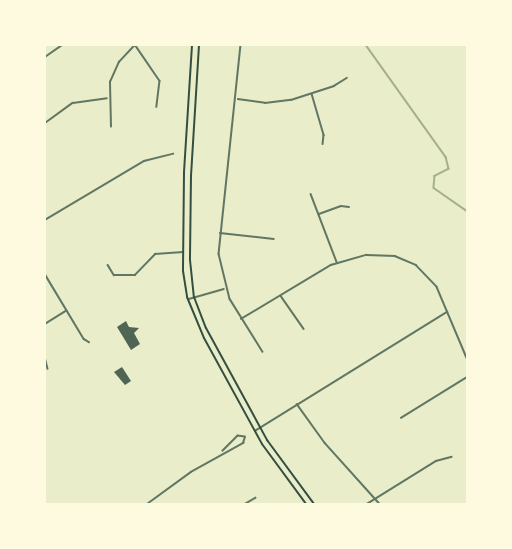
<!DOCTYPE html>
<style>
body{margin:0}
#map{position:relative;width:512px;height:549px;overflow:hidden;background:#e9edc9;font-family:Signika,sans-serif}
div>[style]{position:absolute}
[style*='--x']{left:calc(var(--x)*1px);top:calc(var(--y)*1px);width:calc(var(--w)*1px);rotate:calc(var(--a)*1deg)}
.stream>*{height:1.5px;margin:-0.75px;padding:0 0.75px;transform-origin:0.75px;border-radius:0.75px;background:#a3b18a}
.building>*{inset:0;background:#4f6655}
.minor>*{height:1.5px;margin:-0.75px;padding:0 0.75px;transform-origin:0.75px;border-radius:0.75px;background:#617663}
.secondary>*{height:2px;margin:-1px;padding:0 1px;transform-origin:1px;border-radius:1px;background:#344e41}
span{translate:-50% -50%;white-space:nowrap;text-align:center;line-height:1.15;-webkit-text-stroke:4.5px #fefae0;paint-order:stroke}
.frame{position:absolute;inset:0;border:46px solid #fefae0;pointer-events:none}
</style>
<div id="map">
<div class="stream">
<i style="--x:366;--y:45;--w:138;--a:54.5"></i>
<i style="--x:446;--y:157;--w:12;--a:76"></i>
<i style="--x:449;--y:169;--w:16;--a:153"></i>
<i style="--x:435;--y:176;--w:12;--a:95"></i>
<i style="--x:434;--y:188;--w:40;--a:34.9"></i>
</div>
<div class="building">
<i style="clip-path:polygon(126px 321px,129px 327px,139px 328px,134px 333px,140px 344px,131px 350px,117px 327px)"></i>
<i style="clip-path:polygon(122px 367px,131px 381px,125px 385px,114px 372px)"></i>
</div>
<div class="minor">
<i style="--x:241;--y:45;--w:210;--a:96"></i>
<i style="--x:219;--y:254;--w:46;--a:76.3"></i>
<i style="--x:230;--y:299;--w:62;--a:58.1"></i>
<i style="--x:136;--y:46;--w:42;--a:55.6"></i>
<i style="--x:160;--y:81;--w:26;--a:97"></i>
<i style="--x:45;--y:57;--w:21;--a:-35"></i>
<i style="--x:312;--y:94;--w:43;--a:73.7"></i>
<i style="--x:324;--y:135;--w:9;--a:96"></i>
<i style="--x:238;--y:99;--w:27;--a:8"></i>
<i style="--x:265;--y:103;--w:26;--a:-7"></i>
<i style="--x:291;--y:100;--w:45;--a:-18"></i>
<i style="--x:334;--y:86;--w:15;--a:-32"></i>
<i style="--x:45;--y:123;--w:34;--a:-36"></i>
<i style="--x:73;--y:103;--w:34;--a:-8"></i>
<i style="--x:111;--y:127;--w:45;--a:-91.3"></i>
<i style="--x:110;--y:82;--w:22;--a:-66"></i>
<i style="--x:119;--y:62;--w:23;--a:-47"></i>
<i style="--x:311;--y:194;--w:73;--a:69.1"></i>
<i style="--x:319;--y:214;--w:23;--a:-20"></i>
<i style="--x:341;--y:206;--w:8;--a:7"></i>
<i style="--x:45;--y:220;--w:115;--a:-30.8"></i>
<i style="--x:144;--y:161;--w:30;--a:-14"></i>
<i style="--x:220;--y:233;--w:54;--a:6.3"></i>
<i style="--x:108;--y:265;--w:12;--a:59"></i>
<i style="--x:114;--y:275;--w:21;--a:0"></i>
<i style="--x:135;--y:275;--w:29;--a:-46"></i>
<i style="--x:155;--y:254;--w:28;--a:-4"></i>
<i style="--x:45;--y:274;--w:76;--a:59"></i>
<i style="--x:84;--y:339;--w:6;--a:31"></i>
<i style="--x:281;--y:296;--w:40;--a:55.1"></i>
<i style="--x:189;--y:299;--w:36;--a:-16"></i>
<i style="--x:241;--y:319;--w:105;--a:-31"></i>
<i style="--x:331;--y:265;--w:37;--a:-16"></i>
<i style="--x:367;--y:255;--w:28;--a:2"></i>
<i style="--x:395;--y:256;--w:23;--a:23"></i>
<i style="--x:416;--y:265;--w:30;--a:46"></i>
<i style="--x:437;--y:287;--w:77;--a:67.1"></i>
<i style="--x:45;--y:324;--w:25;--a:-32"></i>
<i style="--x:45;--y:357;--w:12;--a:76"></i>
<i style="--x:297;--y:404;--w:48;--a:54.3"></i>
<i style="--x:325;--y:443;--w:82;--a:48"></i>
<i style="--x:401;--y:418;--w:78;--a:-31.8"></i>
<i style="--x:255;--y:431;--w:226;--a:-31.8"></i>
<i style="--x:147;--y:504;--w:54;--a:-36"></i>
<i style="--x:191;--y:472;--w:60;--a:-29.1"></i>
<i style="--x:243;--y:443;--w:6;--a:-72"></i>
<i style="--x:245;--y:437;--w:7;--a:-172"></i>
<i style="--x:238;--y:436;--w:21;--a:135"></i>
<i style="--x:245;--y:504;--w:12;--a:-31"></i>
<i style="--x:367;--y:504;--w:81;--a:-31.9"></i>
<i style="--x:436;--y:461;--w:16;--a:-15"></i>
</div>
<div class="secondary">
<i style="--x:192;--y:45;--w:128;--a:93.6"></i>
<i style="--x:184;--y:173;--w:98;--a:90.6"></i>
<i style="--x:183;--y:271;--w:26;--a:81"></i>
<i style="--x:187;--y:297;--w:44;--a:67.5"></i>
<i style="--x:204;--y:338;--w:121;--a:61.3"></i>
<i style="--x:262;--y:444;--w:74;--a:53.7"></i>
<i style="--x:199;--y:45;--w:130;--a:93.5"></i>
<i style="--x:191;--y:175;--w:85;--a:90.7"></i>
<i style="--x:190;--y:260;--w:37;--a:84"></i>
<i style="--x:194;--y:297;--w:33;--a:69"></i>
<i style="--x:206;--y:328;--w:128;--a:61.4"></i>
<i style="--x:267;--y:440;--w:79;--a:53.7"></i>
</div>
<div class="frame"></div>
</div>
